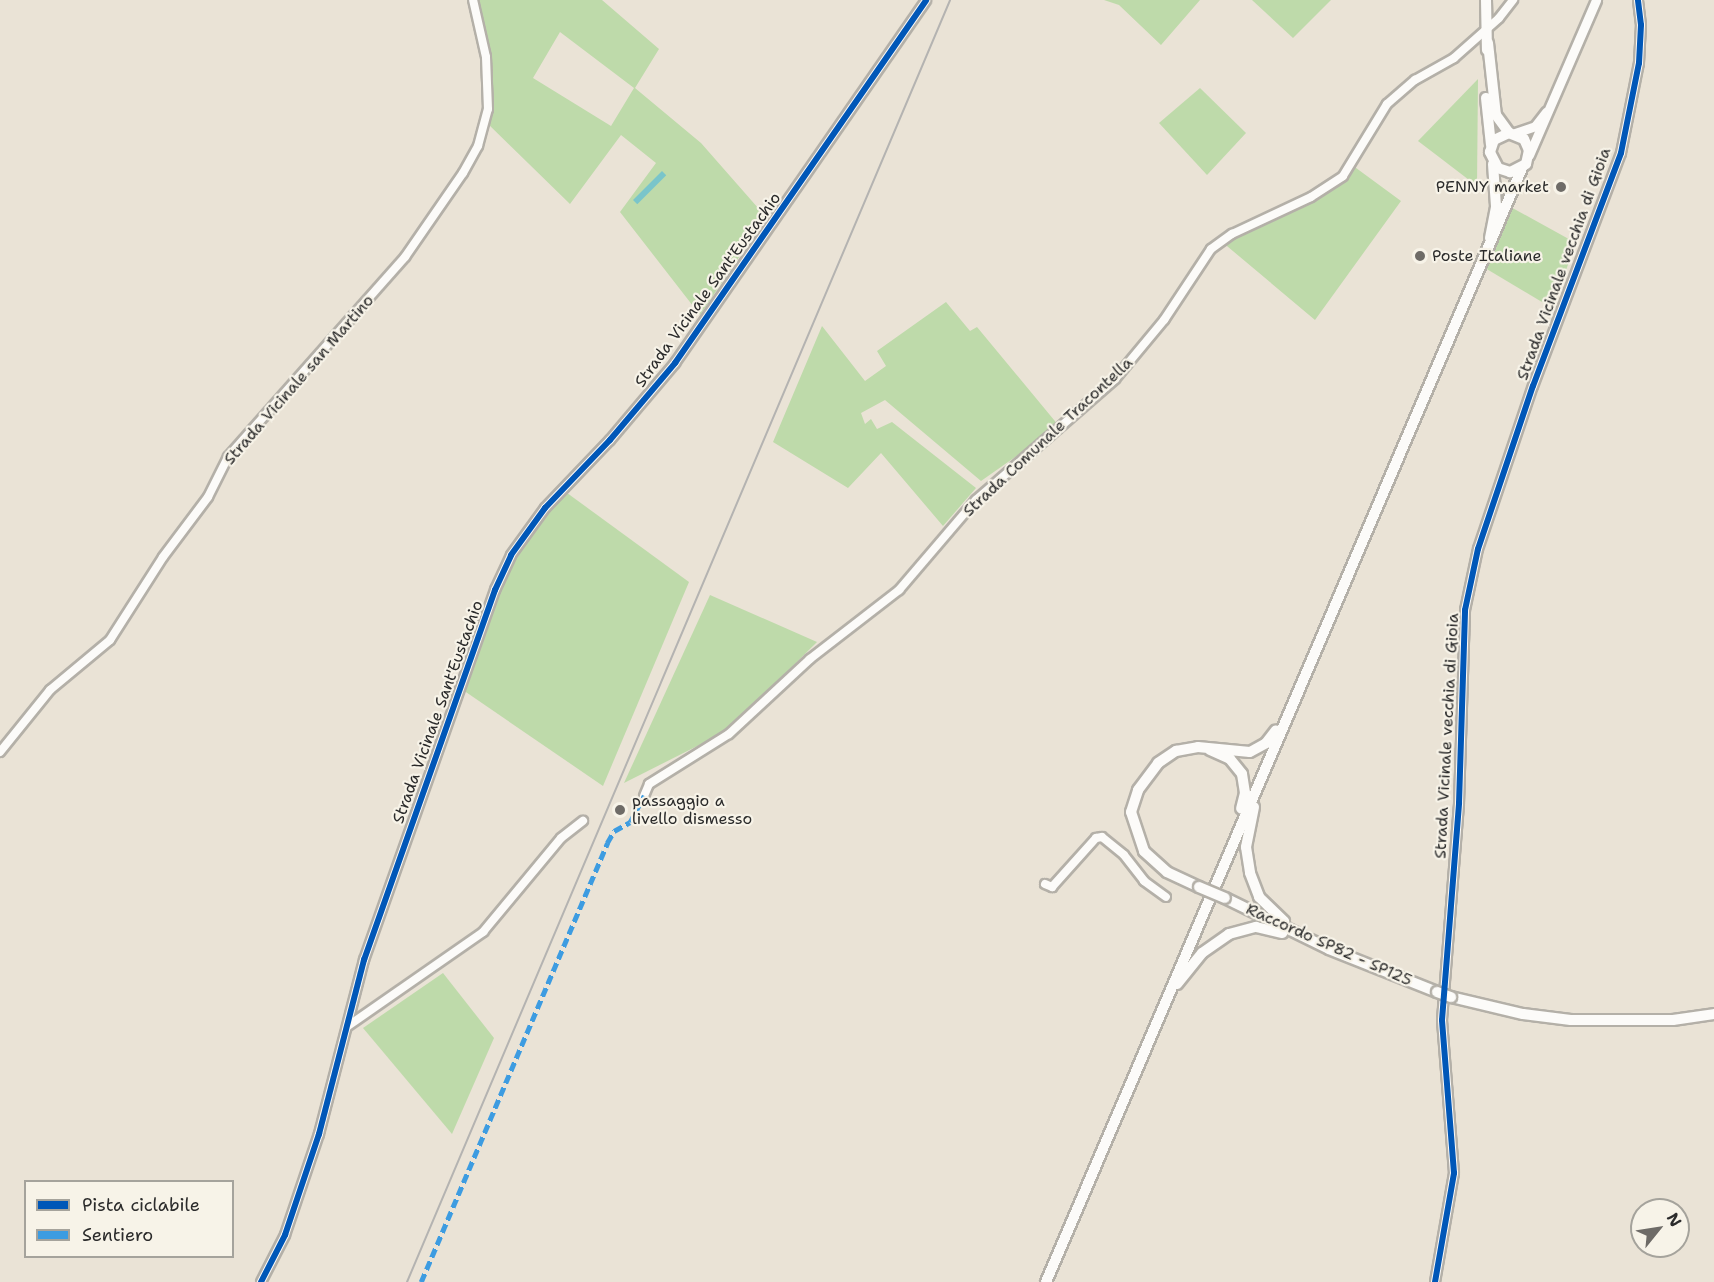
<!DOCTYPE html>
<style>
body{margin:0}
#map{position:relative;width:1714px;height:1282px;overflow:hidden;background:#eae3d6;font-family:"Shantell Sans",sans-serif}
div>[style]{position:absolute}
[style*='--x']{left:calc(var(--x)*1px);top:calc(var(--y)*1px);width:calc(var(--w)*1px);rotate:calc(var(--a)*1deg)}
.green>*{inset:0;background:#bedaaa}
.water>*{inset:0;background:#7ac5ca;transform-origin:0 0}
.roads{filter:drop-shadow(2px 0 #b4b0a8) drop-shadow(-2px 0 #b4b0a8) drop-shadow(0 2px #b4b0a8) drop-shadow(0 -2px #b4b0a8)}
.minor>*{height:8px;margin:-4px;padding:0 4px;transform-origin:4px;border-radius:4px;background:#fcfbf9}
.tertiary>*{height:9px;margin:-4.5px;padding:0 4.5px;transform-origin:4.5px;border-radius:4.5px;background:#fcfbf9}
.secondary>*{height:10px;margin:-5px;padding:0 5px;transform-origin:5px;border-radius:5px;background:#fcfbf9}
.rail>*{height:2px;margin:-1px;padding:0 1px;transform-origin:1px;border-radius:1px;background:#b4b3b1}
.bridges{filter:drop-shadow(2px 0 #b4b0a8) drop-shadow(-2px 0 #b4b0a8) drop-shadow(0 2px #b4b0a8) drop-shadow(0 -2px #b4b0a8)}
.secondary-bridge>*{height:10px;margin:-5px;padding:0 5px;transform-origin:5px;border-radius:5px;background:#fcfbf9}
.quiet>*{height:4.5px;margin-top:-2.25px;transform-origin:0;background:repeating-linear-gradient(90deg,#3d9ce1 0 9px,transparent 0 13.5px)}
.cycleway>*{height:6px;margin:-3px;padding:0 3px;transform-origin:3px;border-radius:3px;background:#0057b8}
.dots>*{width:16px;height:16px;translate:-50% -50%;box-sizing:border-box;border:3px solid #f7f3e8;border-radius:50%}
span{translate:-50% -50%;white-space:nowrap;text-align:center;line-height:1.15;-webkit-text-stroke:4.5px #f7f3e8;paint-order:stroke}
.poi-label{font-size:16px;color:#2b2b2b}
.right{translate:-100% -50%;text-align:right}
.left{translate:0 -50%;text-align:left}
.street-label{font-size:16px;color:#2b2b2b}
.legend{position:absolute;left:24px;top:1180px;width:210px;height:78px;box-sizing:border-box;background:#f7f3e8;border:2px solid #a5a39c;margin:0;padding:8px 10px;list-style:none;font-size:18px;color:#2b2b2b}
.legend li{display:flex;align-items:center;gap:12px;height:30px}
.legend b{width:30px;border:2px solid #a5a39c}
.north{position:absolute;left:1630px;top:1198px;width:60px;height:60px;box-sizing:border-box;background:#f7f3e8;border:2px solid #a5a39c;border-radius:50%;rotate:60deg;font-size:16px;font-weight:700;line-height:24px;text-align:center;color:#2b2b2b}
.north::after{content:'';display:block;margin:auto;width:21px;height:27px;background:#6e6b67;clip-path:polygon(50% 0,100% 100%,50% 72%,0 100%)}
</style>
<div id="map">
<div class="green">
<i style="clip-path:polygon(evenodd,479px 0,602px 0,659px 49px,635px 88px,701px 143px,766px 217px,700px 315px,620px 212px,656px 163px,621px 135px,570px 204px,485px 121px,487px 51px,479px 0,560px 32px,634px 88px,611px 126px,533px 78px,560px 32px)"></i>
<i style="clip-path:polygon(1104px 0,1200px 0,1161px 45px,1119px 5px)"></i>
<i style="clip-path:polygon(1252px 0,1331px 0,1293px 38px)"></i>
<i style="clip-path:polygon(1478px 79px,1477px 186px,1418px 141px)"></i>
<i style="clip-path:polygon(1200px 88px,1246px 133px,1207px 175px,1159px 123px)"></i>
<i style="clip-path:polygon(1352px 165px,1401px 201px,1315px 320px,1221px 241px,1305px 200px)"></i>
<i style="clip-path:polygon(1507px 205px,1576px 243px,1552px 308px,1485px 268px)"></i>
<i style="clip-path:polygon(946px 302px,970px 331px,977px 327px,1059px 426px,981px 481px,885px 400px,861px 413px,865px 424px,871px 419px,877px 429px,892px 422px,976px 488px,943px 526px,881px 453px,848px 488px,773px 442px,822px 326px,865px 381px,886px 366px,877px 351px)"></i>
<i style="clip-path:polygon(563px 490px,689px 582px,603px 786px,460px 688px,517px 546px)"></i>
<i style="clip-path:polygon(710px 595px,817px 642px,727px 731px,624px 783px)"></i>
<i style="clip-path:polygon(443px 973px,494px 1038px,452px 1134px,363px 1028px)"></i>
</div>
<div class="water">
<i style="left:662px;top:171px;width:6px;height:41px;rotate:45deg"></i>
</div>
<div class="roads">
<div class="minor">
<i style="--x:0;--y:752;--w:80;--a:-51.1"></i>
<i style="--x:50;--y:690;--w:78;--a:-39.8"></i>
<i style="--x:110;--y:640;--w:98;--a:-57.4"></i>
<i style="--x:163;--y:557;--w:75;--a:-53.1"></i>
<i style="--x:208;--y:497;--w:45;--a:-63.4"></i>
<i style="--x:228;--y:457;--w:267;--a:-48.5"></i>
<i style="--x:405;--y:257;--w:102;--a:-55.4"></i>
<i style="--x:463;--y:173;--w:31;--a:-61"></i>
<i style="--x:478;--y:146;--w:38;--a:-75"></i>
<i style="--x:488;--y:109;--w:52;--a:-92.2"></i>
<i style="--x:486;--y:57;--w:58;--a:-102.8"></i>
<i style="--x:644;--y:796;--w:13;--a:-67"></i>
<i style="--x:649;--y:784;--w:94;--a:-32"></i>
<i style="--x:729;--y:734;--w:110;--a:-42.8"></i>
<i style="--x:810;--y:659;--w:113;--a:-37.8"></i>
<i style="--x:899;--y:590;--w:118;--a:-49.5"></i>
<i style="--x:976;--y:500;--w:184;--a:-41"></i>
<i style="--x:1115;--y:379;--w:77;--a:-50.3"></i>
<i style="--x:1164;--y:320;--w:85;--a:-56.5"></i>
<i style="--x:1211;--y:249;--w:26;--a:-36"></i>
<i style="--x:1232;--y:234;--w:87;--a:-25.1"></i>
<i style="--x:1311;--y:197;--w:38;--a:-33"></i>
<i style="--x:1343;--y:176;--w:84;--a:-58.6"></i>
<i style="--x:1387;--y:104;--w:37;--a:-41"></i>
<i style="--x:1415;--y:80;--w:45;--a:-29.4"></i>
<i style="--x:1454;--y:58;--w:60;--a:-41.6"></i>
<i style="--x:1499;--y:18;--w:23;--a:-52"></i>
<i style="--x:1045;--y:884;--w:8;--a:23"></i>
<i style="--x:1052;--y:887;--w:66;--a:-48.1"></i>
<i style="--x:1096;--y:838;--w:6;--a:-9"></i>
<i style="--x:1102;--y:837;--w:28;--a:39"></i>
<i style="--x:1124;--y:855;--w:33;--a:52"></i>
<i style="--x:1144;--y:881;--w:27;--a:36"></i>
<i style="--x:348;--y:1026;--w:165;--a:-34.8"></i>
<i style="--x:483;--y:932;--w:122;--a:-50.3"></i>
<i style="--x:561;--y:838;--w:28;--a:-38"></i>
<i style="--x:261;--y:1282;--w:53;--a:-62.9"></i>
<i style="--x:285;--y:1235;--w:107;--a:-71.4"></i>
<i style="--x:319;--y:1134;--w:180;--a:-75.5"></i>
<i style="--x:364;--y:960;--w:393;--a:-70.5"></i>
<i style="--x:495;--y:590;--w:38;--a:-65"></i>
<i style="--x:511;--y:555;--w:58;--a:-54.1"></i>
<i style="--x:545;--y:508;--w:94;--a:-46.3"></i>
<i style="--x:610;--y:440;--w:101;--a:-49.8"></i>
<i style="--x:675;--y:363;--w:441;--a:-55.3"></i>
<i style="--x:1435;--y:1282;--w:111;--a:-80.1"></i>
<i style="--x:1454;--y:1173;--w:153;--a:-94.5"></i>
<i style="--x:1442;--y:1020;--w:218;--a:-85.5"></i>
<i style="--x:1459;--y:803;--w:193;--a:-88.2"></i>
<i style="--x:1465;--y:610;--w:62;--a:-78"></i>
<i style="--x:1478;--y:549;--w:172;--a:-71.4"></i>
<i style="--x:1533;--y:386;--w:249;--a:-69.3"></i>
<i style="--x:1621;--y:153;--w:92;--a:-78.7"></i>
<i style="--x:1639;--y:63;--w:38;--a:-87"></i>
<i style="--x:1641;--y:25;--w:25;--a:-97"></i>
</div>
<div class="tertiary">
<i style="--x:1515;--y:133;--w:21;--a:-19"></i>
<i style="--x:1535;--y:126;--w:18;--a:-52"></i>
<i style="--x:1529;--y:155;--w:169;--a:-66.6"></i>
</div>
<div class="secondary">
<i style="--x:1486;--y:0;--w:50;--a:88.9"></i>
<i style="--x:1488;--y:43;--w:72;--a:83.7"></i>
<i style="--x:1496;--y:115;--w:22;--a:54"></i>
<i style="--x:1509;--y:133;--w:16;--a:22"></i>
<i style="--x:1524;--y:139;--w:12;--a:66"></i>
<i style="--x:1529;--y:150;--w:14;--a:102"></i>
<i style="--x:1526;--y:164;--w:18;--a:153"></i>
<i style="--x:1510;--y:172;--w:13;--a:-162"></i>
<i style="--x:1498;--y:168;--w:18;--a:-117"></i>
<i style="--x:1490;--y:152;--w:13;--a:-72"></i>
<i style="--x:1494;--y:140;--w:17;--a:-25"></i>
<i style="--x:1486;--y:98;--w:47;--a:83.9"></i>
<i style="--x:1490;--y:238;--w:33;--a:-79"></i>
<i style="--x:1496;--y:206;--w:42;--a:-94.1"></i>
<i style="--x:1210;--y:750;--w:22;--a:24"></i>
<i style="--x:1230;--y:759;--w:19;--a:51"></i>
<i style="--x:1242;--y:774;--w:19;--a:81"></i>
<i style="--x:1245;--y:793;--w:16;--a:104"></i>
<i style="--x:1254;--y:807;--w:41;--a:101.3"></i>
<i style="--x:1246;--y:847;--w:26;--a:81"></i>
<i style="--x:1250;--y:873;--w:26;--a:69"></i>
<i style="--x:1259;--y:897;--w:35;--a:44"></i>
<i style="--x:1199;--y:887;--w:35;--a:-155"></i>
<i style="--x:1167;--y:872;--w:31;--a:-138"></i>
<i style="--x:1144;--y:851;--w:41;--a:-108.4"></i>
<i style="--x:1131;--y:812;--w:23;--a:-72"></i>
<i style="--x:1138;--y:790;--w:34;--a:-53"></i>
<i style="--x:1158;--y:763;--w:22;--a:-34"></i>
<i style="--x:1176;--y:751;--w:22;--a:-10"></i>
<i style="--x:1198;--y:747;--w:52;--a:5.5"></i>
<i style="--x:1250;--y:752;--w:18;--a:-29"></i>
<i style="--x:1266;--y:743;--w:16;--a:-52"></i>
<i style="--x:1225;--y:898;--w:116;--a:26.1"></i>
<i style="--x:1329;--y:949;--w:116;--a:21.7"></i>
<i style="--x:1177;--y:984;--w:40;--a:-51"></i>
<i style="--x:1202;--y:953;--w:33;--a:-35"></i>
<i style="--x:1229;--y:934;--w:28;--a:-15"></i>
<i style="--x:1256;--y:927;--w:27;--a:13"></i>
<i style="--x:1451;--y:997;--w:74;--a:13.3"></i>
<i style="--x:1523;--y:1014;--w:48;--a:7.1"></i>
<i style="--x:1571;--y:1020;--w:102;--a:0"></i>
<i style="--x:1673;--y:1020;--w:41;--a:-8.3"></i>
<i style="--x:1046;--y:1282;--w:1211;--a:-66.86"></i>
</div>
</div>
<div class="rail">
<i style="--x:407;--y:1282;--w:1392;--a:-67.04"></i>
</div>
<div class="bridges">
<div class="secondary-bridge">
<i style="--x:1199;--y:887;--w:28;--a:23"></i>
<i style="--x:1437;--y:992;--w:15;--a:20"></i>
</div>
</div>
<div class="quiet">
<i style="--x:421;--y:1282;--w:477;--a:-67"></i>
<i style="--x:607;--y:843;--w:14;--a:-60"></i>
<i style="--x:614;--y:831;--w:18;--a:-29"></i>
<i style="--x:630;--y:822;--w:30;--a:-62"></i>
</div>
<div class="cycleway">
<i style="--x:261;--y:1282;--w:53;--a:-62.9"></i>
<i style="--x:285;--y:1235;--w:107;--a:-71.4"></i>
<i style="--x:319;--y:1134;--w:180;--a:-75.5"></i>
<i style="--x:364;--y:960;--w:393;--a:-70.5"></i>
<i style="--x:495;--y:590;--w:38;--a:-65"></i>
<i style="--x:511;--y:555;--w:58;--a:-54.1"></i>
<i style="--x:545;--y:508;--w:94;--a:-46.3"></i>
<i style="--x:610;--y:440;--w:101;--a:-49.8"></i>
<i style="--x:675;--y:363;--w:441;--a:-55.3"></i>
<i style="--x:1435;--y:1282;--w:111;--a:-80.1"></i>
<i style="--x:1454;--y:1173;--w:153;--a:-94.5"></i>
<i style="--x:1442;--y:1020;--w:218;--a:-85.5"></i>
<i style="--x:1459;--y:803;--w:193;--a:-88.2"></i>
<i style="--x:1465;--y:610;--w:62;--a:-78"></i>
<i style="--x:1478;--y:549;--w:172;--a:-71.4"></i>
<i style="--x:1533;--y:386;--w:249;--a:-69.3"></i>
<i style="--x:1621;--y:153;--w:92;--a:-78.7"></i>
<i style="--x:1639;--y:63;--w:38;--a:-87"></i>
<i style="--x:1641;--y:25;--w:25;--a:-97"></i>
</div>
<div class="dots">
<i style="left:1561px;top:187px;background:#6e6b67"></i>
<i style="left:1420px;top:256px;background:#6e6b67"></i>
<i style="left:620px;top:810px;background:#6e6b67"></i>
</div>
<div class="poi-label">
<span class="right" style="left:1549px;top:187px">PENNY market</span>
<span class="left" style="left:1432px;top:256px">Poste Italiane</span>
<span class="left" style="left:632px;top:810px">passaggio a<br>livello dismesso</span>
</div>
<div class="street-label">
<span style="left:1564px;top:264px;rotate:-70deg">Strada Vicinale vecchia di Gioia</span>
<span style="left:708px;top:290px;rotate:-54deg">Strada Vicinale Sant'Eustachio</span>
<span style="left:299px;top:380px;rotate:-49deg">Strada Vicinale san Martino</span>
<span style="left:1048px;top:437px;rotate:-43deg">Strada Comunale Tracontella</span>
<span style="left:438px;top:712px;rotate:-70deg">Strada Vicinale Sant'Eustachio</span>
<span style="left:1447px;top:736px;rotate:-87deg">Strada Vicinale vecchia di Gioia</span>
<span style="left:1329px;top:945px;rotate:24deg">Raccordo SP82 - SP125</span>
</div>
<ul class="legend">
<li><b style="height:8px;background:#0057b8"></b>Pista ciclabile</li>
<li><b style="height:8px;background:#3d9ce1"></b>Sentiero</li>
</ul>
<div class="north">N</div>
</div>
